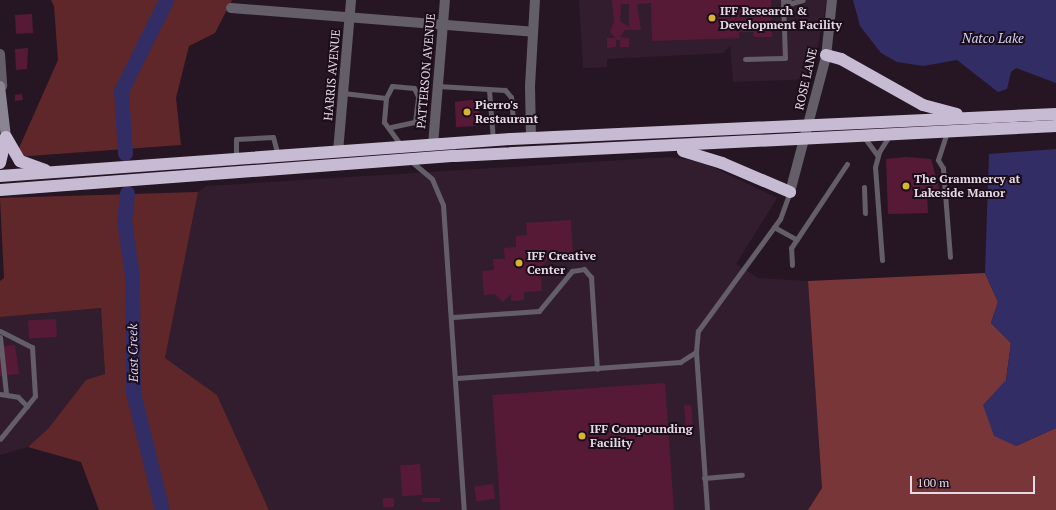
<!DOCTYPE html>
<style>
body{margin:0}
#map{position:relative;width:1056px;height:510px;overflow:hidden;background:#261624;font-family:"PT Serif",serif}
div>[style]{position:absolute}
[style*='--x']{left:calc(var(--x)*1px);top:calc(var(--y)*1px);width:calc(var(--w)*1px);rotate:calc(var(--a)*1deg)}
.built>*{inset:0;background:#321d2f}
.green>*{inset:0;background:#60272a}
.forest>*{inset:0;background:#793638}
.water>*{inset:0;background:#322d64}
.river>*{height:15px;margin:-7.5px;padding:0 7.5px;transform-origin:7.5px;border-radius:7.5px;background:#322d64}
.building>*{inset:0;background:#571a36;transform-origin:0 0}
.lane>*{height:5px;margin:-2.5px;padding:0 2.5px;transform-origin:2.5px;border-radius:2.5px;background:#635e67}
.street>*{height:10px;margin:-5px;padding:0 5px;transform-origin:5px;border-radius:5px;background:#635e67}
.secondary>*{height:10px;margin:-5px;padding:0 5px;transform-origin:5px;border-radius:5px;background:#8b8493}
.highway>*{height:12px;margin:-6px;padding:0 6px;transform-origin:6px;border-radius:6px;background:#c7bbd3}
.dots>*{width:11px;height:11px;translate:-50% -50%;box-sizing:border-box;border:2px solid #1c0d1a;border-radius:50%}
span{translate:-50% -50%;white-space:nowrap;text-align:center;line-height:1.15;-webkit-text-stroke:4px #1c0d1a;paint-order:stroke}
.poi-label{font-size:12px;color:#e5dae3;font-weight:700}
.left{translate:0 -50%;text-align:left}
.street-label{font-size:12px;color:#e5dae3}
.water-label{font-size:13px;color:#d1d2f6;font-style:italic}
.scale{position:absolute;left:910px;top:476px;width:125px;height:18px;box-sizing:border-box;border:2px solid #e5dae3;border-top:0;padding-left:5px;font-size:12px;line-height:14px;white-space:nowrap;color:#e5dae3;-webkit-text-stroke:3px #1c0d1a;paint-order:stroke}
</style>
<div id="map">
<div class="built">
<i style="clip-path:polygon(579px 0,827px 0,811px 79px,733px 82px,730px 46px,723px 53px,607px 59px,607px 67px,583px 68px)"></i>
<i style="clip-path:polygon(670px 157px,702px 162px,777px 198px,736px 264px,758px 278px,808px 281px,822px 488px,808px 510px,269px 510px,217px 395px,165px 358px,198px 192px,206px 186px)"></i>
<i style="clip-path:polygon(101px 308px,105px 375px,39px 439px,28px 447px,0 455px,0 317px)"></i>
</div>
<div class="green">
<i style="clip-path:polygon(51px 0,232px 0,215px 33px,189px 46px,176px 98px,181px 145px,15px 157px,58px 60px,54px 6px)"></i>
<i style="clip-path:polygon(198px 192px,165px 358px,217px 395px,269px 510px,99px 510px,81px 462px,28px 447px,48px 429px,86px 380px,105px 374px,101px 308px,0 317px,0 281px,4px 278px,0 198px)"></i>
</div>
<div class="forest">
<i style="clip-path:polygon(985px 273px,998px 302px,991px 323px,1011px 343px,1006px 380px,1016px 446px,1056px 428px,1056px 510px,808px 510px,822px 488px,808px 281px)"></i>
</div>
<div class="water">
<i style="clip-path:polygon(853px 0,1056px 0,1056px 83px,1016px 68px,1011px 72px,1007px 89px,998px 92px,957px 60px,923px 66px,897px 62px,881px 53px,860px 26px)"></i>
<i style="clip-path:polygon(1056px 149px,1056px 428px,1016px 446px,994px 436px,983px 405px,1006px 380px,1011px 343px,991px 323px,998px 302px,985px 273px,989px 154px)"></i>
</div>
<div class="river">
<i style="--x:125;--y:153;--w:62;--a:-93.7"></i>
<i style="--x:121;--y:91;--w:102;--a:-63.7"></i>
<i style="--x:127;--y:193;--w:28;--a:96"></i>
<i style="--x:124;--y:221;--w:55;--a:81.6"></i>
<i style="--x:132;--y:275;--w:117;--a:89.5"></i>
<i style="--x:133;--y:392;--w:122;--a:76.2"></i>
</div>
<div class="building">
<i style="clip-path:polygon(evenodd,612px 0,771px 0,772px 37px,754px 37px,753px 32px,739px 32px,739px 38px,652px 41px,651px 3px,637px 4px,641px 30px,625px 30px,620px 37px,629px 38px,629px 47px,620px 47px,620px 40px,616px 40px,616px 47px,607px 48px,607px 38px,616px 38px,610px 32px,614px 21px,612px 0,621px 4px,629px 4px,629px 27px,620px 21px,621px 4px)"></i>
<i style="left:32px;top:14px;width:19px;height:17px;rotate:87deg"></i>
<i style="clip-path:polygon(28px 48px,27px 69px,16px 70px,15px 49px)"></i>
<i style="clip-path:polygon(22px 94px,23px 100px,15px 101px,15px 95px)"></i>
<i style="clip-path:polygon(478px 99px,480px 121px,475px 121px,476px 126px,456px 127px,455px 102px)"></i>
<i style="clip-path:polygon(906px 157px,931px 159px,940px 192px,927px 194px,928px 213px,888px 214px,886px 159px)"></i>
<i style="clip-path:polygon(571px 220px,573px 254px,551px 256px,540px 268px,542px 291px,524px 292px,524px 300px,511px 301px,511px 294px,503px 302px,495px 294px,484px 295px,482px 271px,494px 270px,493px 259px,505px 259px,504px 248px,516px 247px,516px 236px,527px 235px,526px 223px)"></i>
<i style="left:56px;top:319px;width:18px;height:28px;rotate:87deg"></i>
<i style="clip-path:polygon(15px 345px,19px 374px,0 376px,0 347px)"></i>
<i style="left:665px;top:383px;width:127px;height:173px;rotate:86deg"></i>
<i style="left:691px;top:405px;width:25px;height:7px;rotate:85deg"></i>
<i style="left:420px;top:464px;width:31px;height:20px;rotate:86deg"></i>
<i style="left:493px;top:484px;width:15px;height:19px;rotate:82deg"></i>
<i style="left:394px;top:498px;width:9px;height:11px;rotate:90deg"></i>
<i style="left:440px;top:498px;width:4px;height:18px;rotate:90deg"></i>
</div>
<div class="lane">
<i style="--x:786;--y:0;--w:7;--a:27"></i>
<i style="--x:792;--y:3;--w:11;--a:-15"></i>
<i style="--x:745;--y:59;--w:40;--a:-1.4"></i>
<i style="--x:785;--y:58;--w:58;--a:-92"></i>
<i style="--x:438;--y:86;--w:67;--a:3.4"></i>
<i style="--x:505;--y:90;--w:9;--a:49"></i>
<i style="--x:511;--y:97;--w:25;--a:85"></i>
<i style="--x:489;--y:90;--w:50;--a:85.4"></i>
<i style="--x:343;--y:93;--w:43;--a:6.6"></i>
<i style="--x:391;--y:127;--w:25;--a:-12"></i>
<i style="--x:415;--y:122;--w:26;--a:-83"></i>
<i style="--x:418;--y:96;--w:9;--a:-117"></i>
<i style="--x:414;--y:88;--w:22;--a:-175"></i>
<i style="--x:392;--y:86;--w:13;--a:117"></i>
<i style="--x:386;--y:98;--w:24;--a:95"></i>
<i style="--x:384;--y:122;--w:31;--a:54"></i>
<i style="--x:947;--y:132;--w:29;--a:108"></i>
<i style="--x:938;--y:160;--w:9;--a:58"></i>
<i style="--x:943;--y:168;--w:89;--a:85.5"></i>
<i style="--x:864;--y:137;--w:22;--a:54"></i>
<i style="--x:236;--y:158;--w:19;--a:-90"></i>
<i style="--x:236;--y:139;--w:37;--a:-3"></i>
<i style="--x:273;--y:137;--w:20;--a:75"></i>
<i style="--x:412;--y:162;--w:26;--a:40"></i>
<i style="--x:432;--y:179;--w:28;--a:67"></i>
<i style="--x:443;--y:205;--w:306;--a:86.1"></i>
<i style="--x:864;--y:187;--w:26;--a:88"></i>
<i style="--x:774;--y:227;--w:26;--a:29"></i>
<i style="--x:882;--y:260;--w:93;--a:-94.3"></i>
<i style="--x:875;--y:167;--w:16;--a:-75"></i>
<i style="--x:879;--y:152;--w:19;--a:-58"></i>
<i style="--x:792;--y:265;--w:17;--a:-93"></i>
<i style="--x:791;--y:248;--w:101;--a:-56.3"></i>
<i style="--x:453;--y:317;--w:86;--a:-4"></i>
<i style="--x:539;--y:311;--w:52;--a:-50.5"></i>
<i style="--x:572;--y:271;--w:12;--a:-9"></i>
<i style="--x:584;--y:269;--w:11;--a:49"></i>
<i style="--x:591;--y:277;--w:92;--a:86.3"></i>
<i style="--x:0;--y:331;--w:36;--a:27"></i>
<i style="--x:32;--y:347;--w:49;--a:86.5"></i>
<i style="--x:35;--y:396;--w:55;--a:129.1"></i>
<i style="--x:0;--y:337;--w:56;--a:83.9"></i>
<i style="--x:696;--y:352;--w:158;--a:86"></i>
<i style="--x:457;--y:378;--w:224;--a:-4.1"></i>
<i style="--x:680;--y:362;--w:19;--a:-32"></i>
<i style="--x:696;--y:352;--w:21;--a:-85"></i>
<i style="--x:698;--y:331;--w:139;--a:-53.8"></i>
<i style="--x:780;--y:219;--w:29;--a:-70"></i>
<i style="--x:0;--y:394;--w:18;--a:9"></i>
<i style="--x:18;--y:397;--w:13;--a:45"></i>
<i style="--x:704;--y:478;--w:38;--a:-5"></i>
</div>
<div class="street">
<i style="--x:231;--y:8;--w:303;--a:4.5"></i>
<i style="--x:0;--y:54;--w:32;--a:86"></i>
<i style="--x:531;--y:138;--w:52;--a:-91.1"></i>
<i style="--x:530;--y:86;--w:86;--a:-86.7"></i>
<i style="--x:433;--y:145;--w:145;--a:-85.3"></i>
<i style="--x:338;--y:152;--w:153;--a:-85.1"></i>
<i style="--x:790;--y:192;--w:140;--a:-75.1"></i>
<i style="--x:826;--y:57;--w:57;--a:-84"></i>
</div>
<div class="secondary">
<i style="--x:0;--y:86;--w:51;--a:83.3"></i>
</div>
<div class="highway">
<i style="--x:826;--y:55;--w:16;--a:15"></i>
<i style="--x:841;--y:59;--w:94;--a:29.3"></i>
<i style="--x:923;--y:105;--w:35;--a:15"></i>
<i style="--x:6;--y:137;--w:28;--a:60"></i>
<i style="--x:20;--y:161;--w:27;--a:20"></i>
<i style="--x:683;--y:151;--w:41;--a:17.1"></i>
<i style="--x:722;--y:163;--w:74;--a:23.1"></i>
<i style="--x:0;--y:163;--w:26;--a:-77"></i>
<i style="--x:0;--y:176;--w:512;--a:-4.14"></i>
<i style="--x:511;--y:139;--w:546;--a:-2.63"></i>
<i style="--x:0;--y:190;--w:456;--a:-4.3"></i>
<i style="--x:455;--y:156;--w:602;--a:-2.86"></i>
</div>
<div class="dots">
<i style="left:712px;top:18px;background:#dab333"></i>
<i style="left:467px;top:112px;background:#dab333"></i>
<i style="left:906px;top:186px;background:#dab333"></i>
<i style="left:519px;top:263px;background:#dab333"></i>
<i style="left:582px;top:436px;background:#dab333"></i>
</div>
<div class="poi-label">
<span class="left" style="left:720px;top:18px">IFF Research &amp;<br>Development Facility</span>
<span class="left" style="left:475px;top:112px">Pierro's<br>Restaurant</span>
<span class="left" style="left:914px;top:186px">The Grammercy at<br>Lakeside Manor</span>
<span class="left" style="left:527px;top:263px">IFF Creative<br>Center</span>
<span class="left" style="left:590px;top:436px">IFF Compounding<br>Facility</span>
</div>
<div class="street-label">
<span style="left:426px;top:71px;rotate:-85deg">PATTERSON AVENUE</span>
<span style="left:332px;top:75px;rotate:-85deg">HARRIS AVENUE</span>
<span style="left:806px;top:79px;rotate:-77deg">ROSE LANE</span>
</div>
<div class="water-label">
<span style="left:993px;top:38px">Natco Lake</span>
<span style="left:133px;top:353px;rotate:-91deg">East Creek</span>
</div>
<div class="scale">100 m</div>
</div>
